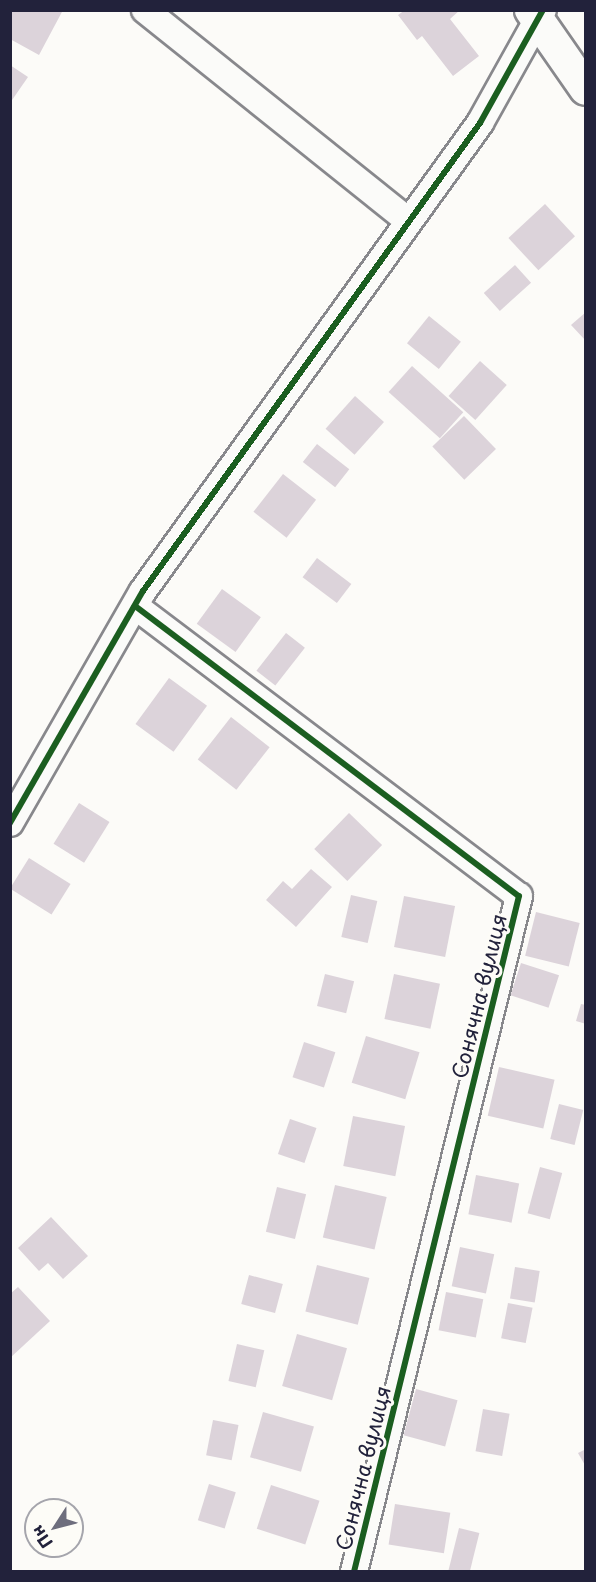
<!DOCTYPE html>
<meta charset="utf-8">
<style>
body{margin:0}
#map{position:relative;width:596px;height:1582px;overflow:hidden;background:#fcfbf8;font-family:"Playpen Sans",sans-serif}
div>[style]{position:absolute}
[style*='--x']{left:calc(var(--x)*1px);top:calc(var(--y)*1px);width:calc(var(--w)*1px);rotate:calc(var(--a)*1deg)}
.building>*{inset:0;background:#dcd3da;transform-origin:0 0}
.roads{filter:drop-shadow(2px 0 #88888c) drop-shadow(-2px 0 #88888c) drop-shadow(0 2px #88888c) drop-shadow(0 -2px #88888c)}
.minor>*{height:26px;margin:-13px;padding:0 13px;transform-origin:13px;border-radius:13px;background:#fbfbf9}
.major>*{height:32px;margin:-16px;padding:0 16px;transform-origin:16px;border-radius:16px;background:#fbfbf9}
.cycleway>*{height:6px;margin:-3px;padding:0 3px;transform-origin:3px;border-radius:3px;background:#1b5e20}
span{translate:-50% -50%;white-space:nowrap;text-align:center;line-height:1.15;-webkit-text-stroke:6px #fdfcf7;paint-order:stroke}
.street-label{font-size:21px;color:#22223b}
.frame{position:absolute;inset:0;border:12px solid #22223b;pointer-events:none}
.north{position:absolute;left:24px;top:1498px;width:60px;height:60px;box-sizing:border-box;background:#fdfcf7;border:2px solid #a5a5ac;border-radius:50%;rotate:234deg;font-size:16px;font-weight:700;line-height:24px;text-align:center;color:#22223b}
.north::after{content:'';display:block;margin:auto;width:21px;height:27px;background:#6e6e7d;clip-path:polygon(50% 0,100% 100%,50% 72%,0 100%)}
</style>
<div id="map">
<div class="building">
<i style="clip-path:polygon(10px 10px,63px 10px,39px 55px,10px 39px)"></i>
<i style="clip-path:polygon(405px 10px,460px 10px,450px 19px,479px 56px,453px 76px,422px 36px,417px 40px,398px 15px)"></i>
<i style="clip-path:polygon(10px 65px,28px 77px,10px 103px)"></i>
<i style="left:545px;top:204px;width:44px;height:50px;rotate:47deg"></i>
<i style="left:515px;top:265px;width:24px;height:42px;rotate:48deg"></i>
<i style="clip-path:polygon(586px 312px,586px 341px,571px 325px)"></i>
<i style="left:429px;top:316px;width:41px;height:35px;rotate:39deg"></i>
<i style="left:480px;top:361px;width:36px;height:47px;rotate:42deg"></i>
<i style="left:412px;top:366px;width:69px;height:35px;rotate:42deg"></i>
<i style="left:355px;top:396px;width:39px;height:44px;rotate:42deg"></i>
<i style="left:464px;top:416px;width:46px;height:44px;rotate:46deg"></i>
<i style="left:317px;top:444px;width:41px;height:23px;rotate:38deg"></i>
<i style="left:283px;top:474px;width:42px;height:48px;rotate:38deg"></i>
<i style="left:317px;top:558px;width:43px;height:24px;rotate:37deg"></i>
<i style="left:222px;top:589px;width:48px;height:43px;rotate:36deg"></i>
<i style="left:286px;top:633px;width:24px;height:48px;rotate:38deg"></i>
<i style="left:169px;top:678px;width:47px;height:57px;rotate:36deg"></i>
<i style="left:231px;top:717px;width:49px;height:54px;rotate:38deg"></i>
<i style="left:79px;top:803px;width:36px;height:48px;rotate:32deg"></i>
<i style="left:349px;top:813px;width:46px;height:50px;rotate:44deg"></i>
<i style="left:29px;top:858px;width:49px;height:36px;rotate:32deg"></i>
<i style="clip-path:polygon(311px 869px,332px 887px,296px 927px,266px 900px,283px 881px,292px 889px)"></i>
<i style="left:351px;top:895px;width:27px;height:43px;rotate:13deg"></i>
<i style="left:404px;top:896px;width:52px;height:52px;rotate:11deg"></i>
<i style="left:536px;top:912px;width:45px;height:45px;rotate:14deg"></i>
<i style="left:521px;top:963px;width:40px;height:34px;rotate:18deg"></i>
<i style="left:325px;top:974px;width:30px;height:33px;rotate:14deg"></i>
<i style="left:394px;top:974px;width:47px;height:46px;rotate:12deg"></i>
<i style="clip-path:polygon(581px 1004px,586px 1005px,586px 1024px,576px 1021px)"></i>
<i style="left:366px;top:1036px;width:56px;height:49px;rotate:17deg"></i>
<i style="left:304px;top:1042px;width:33px;height:37px;rotate:18deg"></i>
<i style="left:499px;top:1067px;width:57px;height:50px;rotate:13deg"></i>
<i style="left:559px;top:1104px;width:25px;height:36px;rotate:14deg"></i>
<i style="left:353px;top:1116px;width:53px;height:51px;rotate:11deg"></i>
<i style="left:290px;top:1119px;width:28px;height:37px;rotate:19deg"></i>
<i style="left:540px;top:1167px;width:23px;height:48px;rotate:15deg"></i>
<i style="left:476px;top:1175px;width:44px;height:40px;rotate:11deg"></i>
<i style="left:335px;top:1185px;width:53px;height:54px;rotate:13deg"></i>
<i style="left:277px;top:1187px;width:30px;height:46px;rotate:14deg"></i>
<i style="clip-path:polygon(51px 1217px,88px 1256px,63px 1279px,48px 1263px,39px 1271px,18px 1248px)"></i>
<i style="left:460px;top:1247px;width:35px;height:40px;rotate:12deg"></i>
<i style="left:317px;top:1265px;width:54px;height:48px;rotate:14deg"></i>
<i style="left:515px;top:1267px;width:25px;height:32px;rotate:9deg"></i>
<i style="left:249px;top:1275px;width:35px;height:30px;rotate:15deg"></i>
<i style="clip-path:polygon(18px 1287px,50px 1321px,10px 1358px,10px 1294px)"></i>
<i style="left:446px;top:1292px;width:38px;height:39px;rotate:11deg"></i>
<i style="left:508px;top:1303px;width:25px;height:36px;rotate:11deg"></i>
<i style="left:297px;top:1334px;width:52px;height:54px;rotate:16deg"></i>
<i style="left:237px;top:1344px;width:28px;height:38px;rotate:13deg"></i>
<i style="left:416px;top:1389px;width:43px;height:48px;rotate:15deg"></i>
<i style="left:483px;top:1409px;width:27px;height:43px;rotate:10deg"></i>
<i style="left:263px;top:1412px;width:53px;height:47px;rotate:16deg"></i>
<i style="left:213px;top:1420px;width:26px;height:36px;rotate:11deg"></i>
<i style="clip-path:polygon(586px 1449px,586px 1467px,578px 1453px)"></i>
<i style="left:209px;top:1484px;width:28px;height:38px;rotate:17deg"></i>
<i style="left:271px;top:1485px;width:51px;height:46px;rotate:18deg"></i>
<i style="left:395px;top:1504px;width:56px;height:41px;rotate:9deg"></i>
<i style="left:459px;top:1528px;width:21px;height:45px;rotate:14deg"></i>
</div>
<div class="roads">
<div class="minor">
<i style="--x:145;--y:10;--w:336;--a:38.7"></i>
<i style="--x:135;--y:606;--w:481;--a:37.1"></i>
<i style="--x:519;--y:896;--w:696;--a:103.72"></i>
<i style="--x:10;--y:823;--w:267;--a:-60.2"></i>
<i style="--x:143;--y:591;--w:577;--a:-54.24"></i>
<i style="--x:480;--y:123;--w:129;--a:-60.9"></i>
</div>
<div class="major">
<i style="--x:531;--y:10;--w:96;--a:55.2"></i>
</div>
</div>
<div class="cycleway">
<i style="--x:135;--y:606;--w:481;--a:37.1"></i>
<i style="--x:519;--y:896;--w:696;--a:103.72"></i>
<i style="--x:10;--y:823;--w:267;--a:-60.2"></i>
<i style="--x:143;--y:591;--w:577;--a:-54.24"></i>
<i style="--x:480;--y:123;--w:129;--a:-60.9"></i>
</div>
<div class="street-label">
<span style="left:478px;top:996px;rotate:-76deg">Сонячна вулиця</span>
<span style="left:362px;top:1468px;rotate:-76deg">Сонячна вулиця</span>
</div>
<div class="frame"></div>
<div class="north">Пн</div>
</div>
